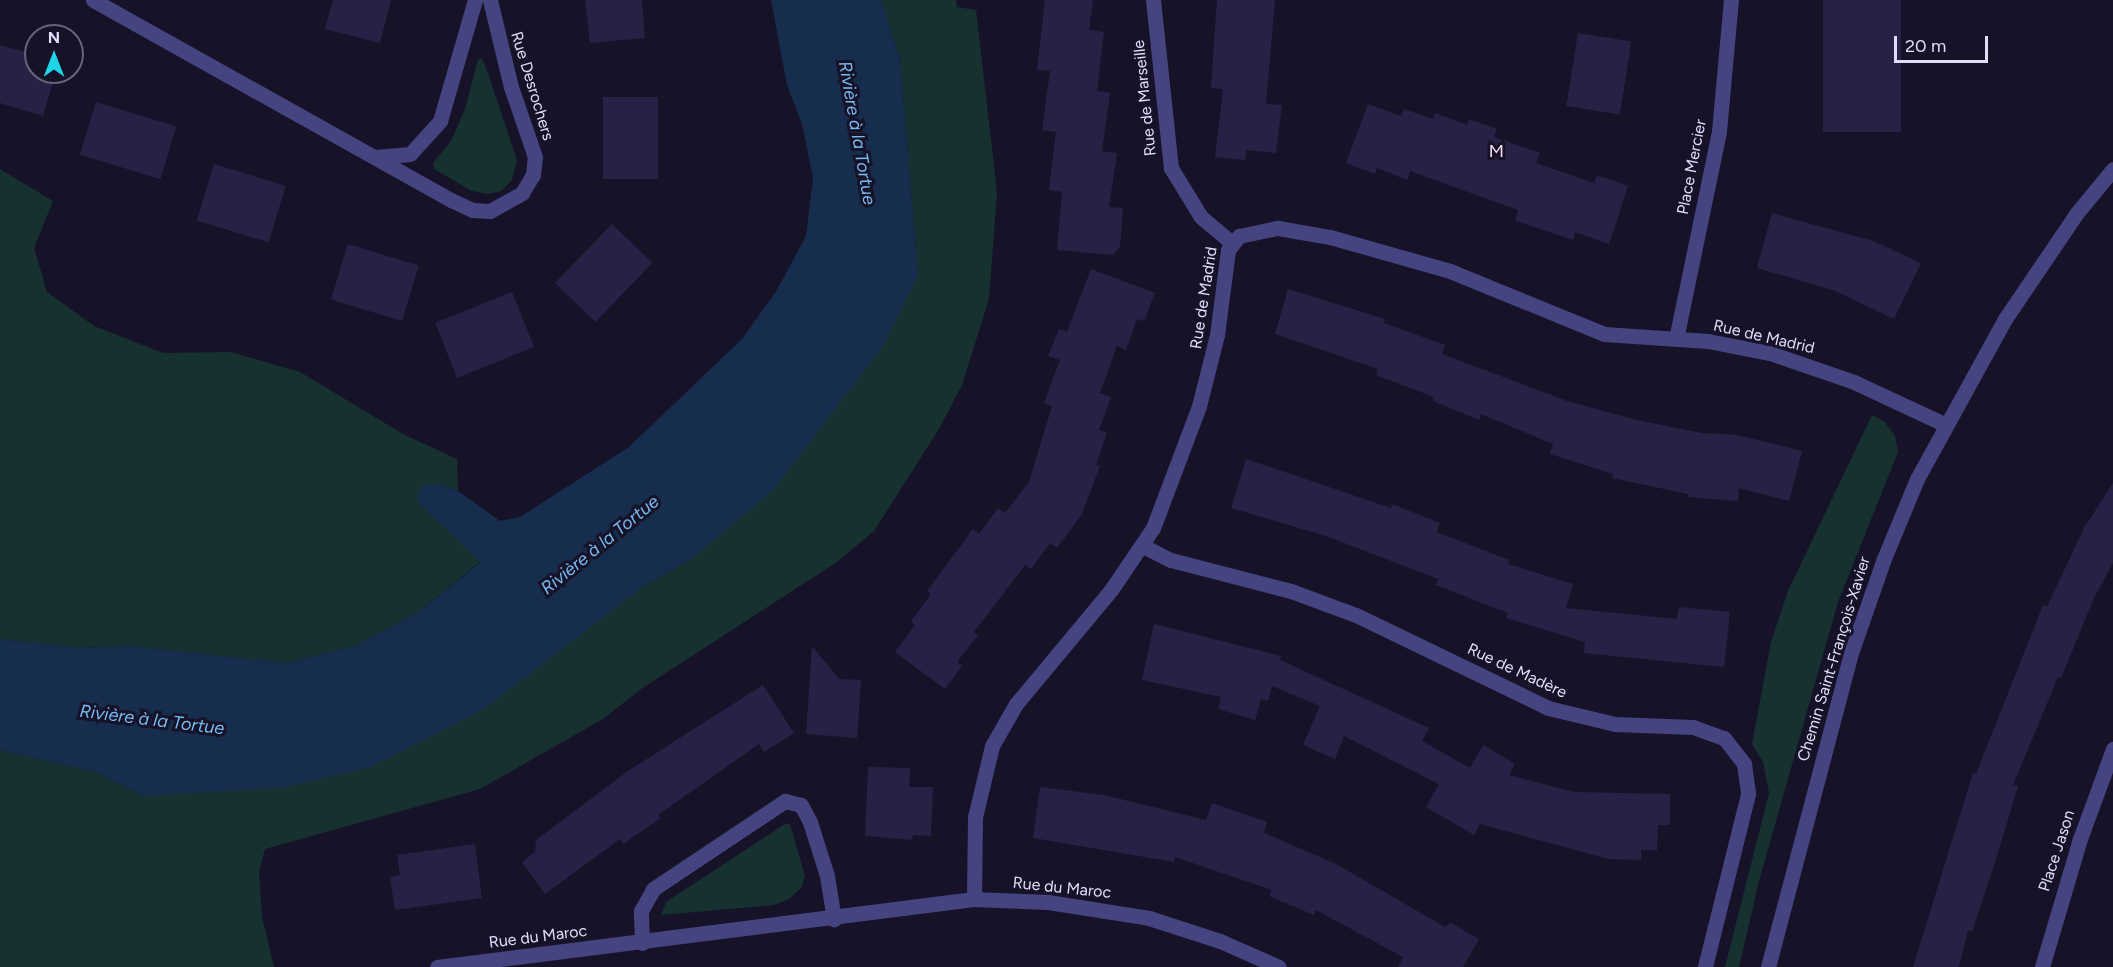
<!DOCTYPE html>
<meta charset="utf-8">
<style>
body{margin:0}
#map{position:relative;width:2113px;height:967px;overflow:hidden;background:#161328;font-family:Figtree,sans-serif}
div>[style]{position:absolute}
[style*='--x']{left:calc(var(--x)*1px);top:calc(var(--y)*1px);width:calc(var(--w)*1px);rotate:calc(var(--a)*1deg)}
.green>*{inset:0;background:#173130}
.water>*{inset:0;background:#172d4d}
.building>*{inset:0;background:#282146;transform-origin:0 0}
.minor>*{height:15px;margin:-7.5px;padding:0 7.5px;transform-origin:7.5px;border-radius:7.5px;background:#454481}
.tertiary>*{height:15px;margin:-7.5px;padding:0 7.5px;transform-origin:7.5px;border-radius:7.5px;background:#454481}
span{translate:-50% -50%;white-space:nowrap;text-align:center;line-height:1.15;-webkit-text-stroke:6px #161328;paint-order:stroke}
.street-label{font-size:16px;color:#e0ddfb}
.water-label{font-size:18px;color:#77baf0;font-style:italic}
.neighbourhood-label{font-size:18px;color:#fbdff2;letter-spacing:1.5px}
.north{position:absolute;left:24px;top:24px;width:60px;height:60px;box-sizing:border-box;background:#161328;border:2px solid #67647c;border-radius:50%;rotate:0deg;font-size:16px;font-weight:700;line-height:24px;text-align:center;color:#e0ddfb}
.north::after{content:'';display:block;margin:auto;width:21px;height:27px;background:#1fd5e6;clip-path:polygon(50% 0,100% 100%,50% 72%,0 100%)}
.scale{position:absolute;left:1894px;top:36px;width:94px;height:27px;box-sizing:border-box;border:3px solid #e0ddfb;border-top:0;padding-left:8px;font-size:18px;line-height:21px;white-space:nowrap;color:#e0ddfb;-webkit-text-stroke:4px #161328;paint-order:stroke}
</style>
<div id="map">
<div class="green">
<i style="clip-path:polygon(881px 0,956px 0,957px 7px,976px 10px,997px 192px,989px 299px,962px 385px,939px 429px,874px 531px,837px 562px,641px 689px,603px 719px,480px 789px,265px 849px,259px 871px,262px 917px,274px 967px,0 967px,0 750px,95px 772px,144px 796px,641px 588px,690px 560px,918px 275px,900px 59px)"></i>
<i style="clip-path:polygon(478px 59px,482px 59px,486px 68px,517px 160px,512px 180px,501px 191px,488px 194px,472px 191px,434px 169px,433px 163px,451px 141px,465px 109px)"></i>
<i style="clip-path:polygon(0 169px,53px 201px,34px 248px,47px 292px,94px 326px,163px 353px,231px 352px,300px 372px,403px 434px,457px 459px,458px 491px,437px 484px,417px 501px,481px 561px,417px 613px,355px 646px,286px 663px,131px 646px,80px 648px,0 639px)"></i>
<i style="clip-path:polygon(1872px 415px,1884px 421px,1895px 436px,1898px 452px,1838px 602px,1759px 881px,1739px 967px,1725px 967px,1769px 793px,1763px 762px,1752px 744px,1771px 642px,1788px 591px)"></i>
<i style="clip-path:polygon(785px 824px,790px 824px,805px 876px,801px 888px,789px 899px,774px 905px,661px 915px,666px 902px)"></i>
</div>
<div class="water">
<i style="clip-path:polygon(771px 0,881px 0,900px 59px,918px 275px,883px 346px,773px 490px,690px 560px,641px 588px,484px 709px,371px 767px,285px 787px,144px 796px,95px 772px,0 750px,0 639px,80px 648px,131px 646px,286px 663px,355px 646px,417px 613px,481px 562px,417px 501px,422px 486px,437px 484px,458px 491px,500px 521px,520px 517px,629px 447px,742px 339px,777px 290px,806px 236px,813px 178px,802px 124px,787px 85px)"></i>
</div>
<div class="building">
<i style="clip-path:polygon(333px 0,391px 0,380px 43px,325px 29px)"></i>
<i style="clip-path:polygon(585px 0,642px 0,645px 38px,590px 43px)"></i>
<i style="clip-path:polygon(1045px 0,1093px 0,1089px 30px,1104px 32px,1097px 91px,1110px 93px,1102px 151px,1117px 153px,1109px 207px,1123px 208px,1120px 247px,1113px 255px,1057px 250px,1062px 192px,1049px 190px,1056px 132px,1042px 130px,1050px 71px,1037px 70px)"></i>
<i style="clip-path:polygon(1217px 0,1275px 0,1266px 104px,1282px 105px,1276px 153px,1246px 150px,1245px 160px,1215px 157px,1223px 89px,1211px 88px)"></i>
<i style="left:1823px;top:0;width:78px;height:132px"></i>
<i style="left:1578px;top:33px;width:54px;height:74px;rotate:9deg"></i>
<i style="clip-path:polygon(0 45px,36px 55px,36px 72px,56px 72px,43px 116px,0 103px)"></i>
<i style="left:603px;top:97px;width:55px;height:82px"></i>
<i style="left:96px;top:102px;width:84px;height:55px;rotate:17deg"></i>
<i style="clip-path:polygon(1368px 104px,1401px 116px,1404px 109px,1433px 119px,1435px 113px,1467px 125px,1469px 119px,1497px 129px,1494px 137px,1540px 153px,1536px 163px,1594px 183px,1597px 175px,1628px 186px,1609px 244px,1575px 232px,1573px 240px,1528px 225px,1515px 221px,1518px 210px,1410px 171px,1407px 180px,1377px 168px,1375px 174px,1346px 163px)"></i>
<i style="left:214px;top:164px;width:75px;height:59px;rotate:17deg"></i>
<i style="clip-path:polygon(1772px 213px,1873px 241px,1921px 263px,1894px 319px,1833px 290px,1757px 268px)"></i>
<i style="left:612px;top:224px;width:56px;height:82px;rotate:44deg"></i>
<i style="left:348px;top:244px;width:74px;height:58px;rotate:17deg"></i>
<i style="clip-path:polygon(1091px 269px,1155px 293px,1144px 321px,1137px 319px,1126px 350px,1117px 346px,1100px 393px,1111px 397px,1099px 430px,1107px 433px,1096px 465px,1100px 466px,1082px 514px,1057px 548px,1050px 543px,1031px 569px,1025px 565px,974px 632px,978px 635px,957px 662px,962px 666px,945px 689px,895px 652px,915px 625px,911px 621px,931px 594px,927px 591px,973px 529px,979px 534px,998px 508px,1005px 513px,1029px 482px,1052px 406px,1044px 403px,1060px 360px,1048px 356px,1059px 329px,1067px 332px)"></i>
<i style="clip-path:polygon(1288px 289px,1385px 319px,1384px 323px,1445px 345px,1442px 354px,1567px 401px,1637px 420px,1701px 433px,1737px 435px,1802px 451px,1789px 501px,1739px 488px,1738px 501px,1688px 497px,1688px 494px,1612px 478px,1613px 474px,1550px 454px,1553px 444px,1481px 414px,1479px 420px,1433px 401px,1434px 397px,1376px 375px,1378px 369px,1275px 334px)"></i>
<i style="left:512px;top:292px;width:59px;height:83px;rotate:68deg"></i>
<i style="clip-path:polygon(1246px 459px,1391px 508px,1392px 504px,1440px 523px,1437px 532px,1509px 560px,1508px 564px,1573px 584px,1566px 608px,1677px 619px,1679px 607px,1730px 612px,1724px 667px,1584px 653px,1585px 642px,1506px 618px,1508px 613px,1436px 585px,1438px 579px,1326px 536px,1231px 508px)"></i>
<i style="clip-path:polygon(2113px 483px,2113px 563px,2094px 598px,2061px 678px,2058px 677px,2013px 785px,2018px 786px,2001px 843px,1972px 932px,1968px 930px,1959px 967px,1913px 967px,1973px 773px,1976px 774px,2043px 605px,2047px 607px,2084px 528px)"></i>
<i style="clip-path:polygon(1154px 624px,1281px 656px,1280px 660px,1429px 728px,1422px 741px,1470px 768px,1483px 745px,1515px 764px,1509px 775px,1574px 792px,1670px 794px,1670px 825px,1658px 825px,1657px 850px,1641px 850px,1641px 860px,1609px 859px,1480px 824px,1474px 835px,1426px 807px,1439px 784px,1344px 736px,1335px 759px,1303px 745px,1320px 706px,1272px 686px,1268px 701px,1261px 699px,1255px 720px,1218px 709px,1221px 697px,1142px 680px)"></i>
<i style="clip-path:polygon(812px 646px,839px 679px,861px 680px,857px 738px,806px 734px)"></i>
<i style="clip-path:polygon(763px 685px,794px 733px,764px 752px,759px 744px,658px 815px,661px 818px,623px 844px,620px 839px,545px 894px,522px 862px,535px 852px,536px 840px,628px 771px)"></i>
<i style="clip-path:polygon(868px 767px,910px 768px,909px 787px,933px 787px,931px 836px,913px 835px,912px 840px,865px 836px)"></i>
<i style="clip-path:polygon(1040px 787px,1104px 795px,1206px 820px,1212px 803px,1267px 822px,1264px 833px,1336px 864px,1445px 927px,1451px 923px,1479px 939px,1463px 967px,1398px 967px,1403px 957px,1316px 910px,1314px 915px,1269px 896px,1272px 890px,1175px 857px,1174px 862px,1033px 838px)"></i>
<i style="clip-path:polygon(475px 844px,482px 898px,395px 910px,390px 877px,400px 875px,397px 855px)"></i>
</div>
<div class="minor">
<i style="--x:93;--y:0;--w:410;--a:29.2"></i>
<i style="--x:451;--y:200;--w:23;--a:25"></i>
<i style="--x:472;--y:210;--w:18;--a:3"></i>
<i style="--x:490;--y:211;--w:37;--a:-29"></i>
<i style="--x:522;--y:193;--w:21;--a:-59"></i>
<i style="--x:533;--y:175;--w:18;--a:-84"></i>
<i style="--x:535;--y:157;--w:74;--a:-108.9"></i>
<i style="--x:511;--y:87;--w:89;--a:-103.6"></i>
<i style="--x:1153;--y:0;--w:169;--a:83.9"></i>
<i style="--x:1171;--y:168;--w:57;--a:58.5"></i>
<i style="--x:1201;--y:217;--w:39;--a:40"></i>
<i style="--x:376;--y:157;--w:34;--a:-5"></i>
<i style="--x:410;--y:154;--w:45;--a:-47.7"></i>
<i style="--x:440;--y:121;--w:126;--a:-73.9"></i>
<i style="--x:1676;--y:339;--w:212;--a:-78.3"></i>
<i style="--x:1719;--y:131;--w:132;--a:-84.8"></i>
<i style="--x:1143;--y:546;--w:31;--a:27"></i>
<i style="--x:1171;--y:560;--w:124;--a:14.5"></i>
<i style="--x:1291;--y:591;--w:69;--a:20.3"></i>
<i style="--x:1356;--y:615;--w:213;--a:25.8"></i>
<i style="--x:1548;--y:708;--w:69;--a:13.4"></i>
<i style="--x:1615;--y:724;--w:78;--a:2.2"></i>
<i style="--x:1693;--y:727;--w:33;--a:20"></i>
<i style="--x:1724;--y:738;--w:33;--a:52"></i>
<i style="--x:1744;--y:764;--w:30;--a:82"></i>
<i style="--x:1748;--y:794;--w:178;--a:104"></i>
<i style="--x:974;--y:899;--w:82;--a:-89.3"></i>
<i style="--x:975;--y:817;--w:73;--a:-76.5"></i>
<i style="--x:992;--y:746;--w:48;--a:-60.3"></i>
<i style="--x:1016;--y:704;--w:148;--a:-50.2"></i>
<i style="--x:1111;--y:590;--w:75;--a:-55.9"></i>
<i style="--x:1153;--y:528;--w:130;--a:-69.3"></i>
<i style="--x:1199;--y:406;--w:73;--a:-75.8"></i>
<i style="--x:1217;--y:335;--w:86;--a:-82.6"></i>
<i style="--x:1228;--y:250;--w:18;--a:-52"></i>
<i style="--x:1239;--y:236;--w:40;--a:-12"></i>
<i style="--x:1278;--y:228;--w:53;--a:9.8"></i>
<i style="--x:1330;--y:237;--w:125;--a:15.8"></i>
<i style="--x:1450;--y:271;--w:166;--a:22.2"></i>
<i style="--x:1604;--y:334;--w:104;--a:3.9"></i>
<i style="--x:1708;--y:341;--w:63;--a:11"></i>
<i style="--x:1770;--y:353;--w:89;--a:19"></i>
<i style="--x:1854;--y:382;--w:99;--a:25"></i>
<i style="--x:642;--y:943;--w:32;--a:-92"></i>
<i style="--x:641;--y:911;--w:25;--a:-61"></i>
<i style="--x:653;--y:889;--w:159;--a:-33.7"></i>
<i style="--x:785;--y:801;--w:16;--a:14"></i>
<i style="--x:801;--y:805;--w:19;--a:62"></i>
<i style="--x:810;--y:822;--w:57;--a:72.5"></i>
<i style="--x:827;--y:876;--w:44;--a:80.8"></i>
<i style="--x:437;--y:967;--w:541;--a:-7.22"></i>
<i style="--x:974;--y:899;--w:74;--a:2.3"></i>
<i style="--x:1048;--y:902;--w:102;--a:9"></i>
<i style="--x:1149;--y:918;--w:75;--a:17.9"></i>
<i style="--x:1220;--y:941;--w:64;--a:23.8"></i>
<i style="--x:2042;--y:967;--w:134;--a:-73.5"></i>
<i style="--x:2080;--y:839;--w:96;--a:-69.9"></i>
</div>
<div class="tertiary">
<i style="--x:1768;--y:967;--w:322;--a:-75.2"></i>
<i style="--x:1850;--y:656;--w:101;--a:-70.8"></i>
<i style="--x:1883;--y:561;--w:89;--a:-67.5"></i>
<i style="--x:1917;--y:479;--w:183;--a:-61.2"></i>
<i style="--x:2005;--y:319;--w:127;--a:-55.9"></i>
<i style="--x:2076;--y:214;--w:58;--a:-50.6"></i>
</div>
<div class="street-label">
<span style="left:532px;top:86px;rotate:73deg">Rue Desrochers</span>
<span style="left:1145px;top:98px;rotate:-96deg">Rue de Marseille</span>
<span style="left:1692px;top:167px;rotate:-79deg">Place Mercier</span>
<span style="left:1204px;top:298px;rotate:-81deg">Rue de Madrid</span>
<span style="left:1764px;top:337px;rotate:13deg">Rue de Madrid</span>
<span style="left:1834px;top:659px;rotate:-73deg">Chemin Saint-François-Xavier</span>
<span style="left:1517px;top:671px;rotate:25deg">Rue de Madère</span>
<span style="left:2057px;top:851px;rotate:-72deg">Place Jason</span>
<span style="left:1062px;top:888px;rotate:6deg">Rue du Maroc</span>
<span style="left:538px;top:937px;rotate:-7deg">Rue du Maroc</span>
</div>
<div class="water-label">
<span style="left:857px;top:133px;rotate:80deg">Rivière à la Tortue</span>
<span style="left:600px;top:545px;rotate:-39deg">Rivière à la Tortue</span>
<span style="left:152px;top:720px;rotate:7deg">Rivière à la Tortue</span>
</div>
<div class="neighbourhood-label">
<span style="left:1497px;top:151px">M</span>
</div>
<div class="north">N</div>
<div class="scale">20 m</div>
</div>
